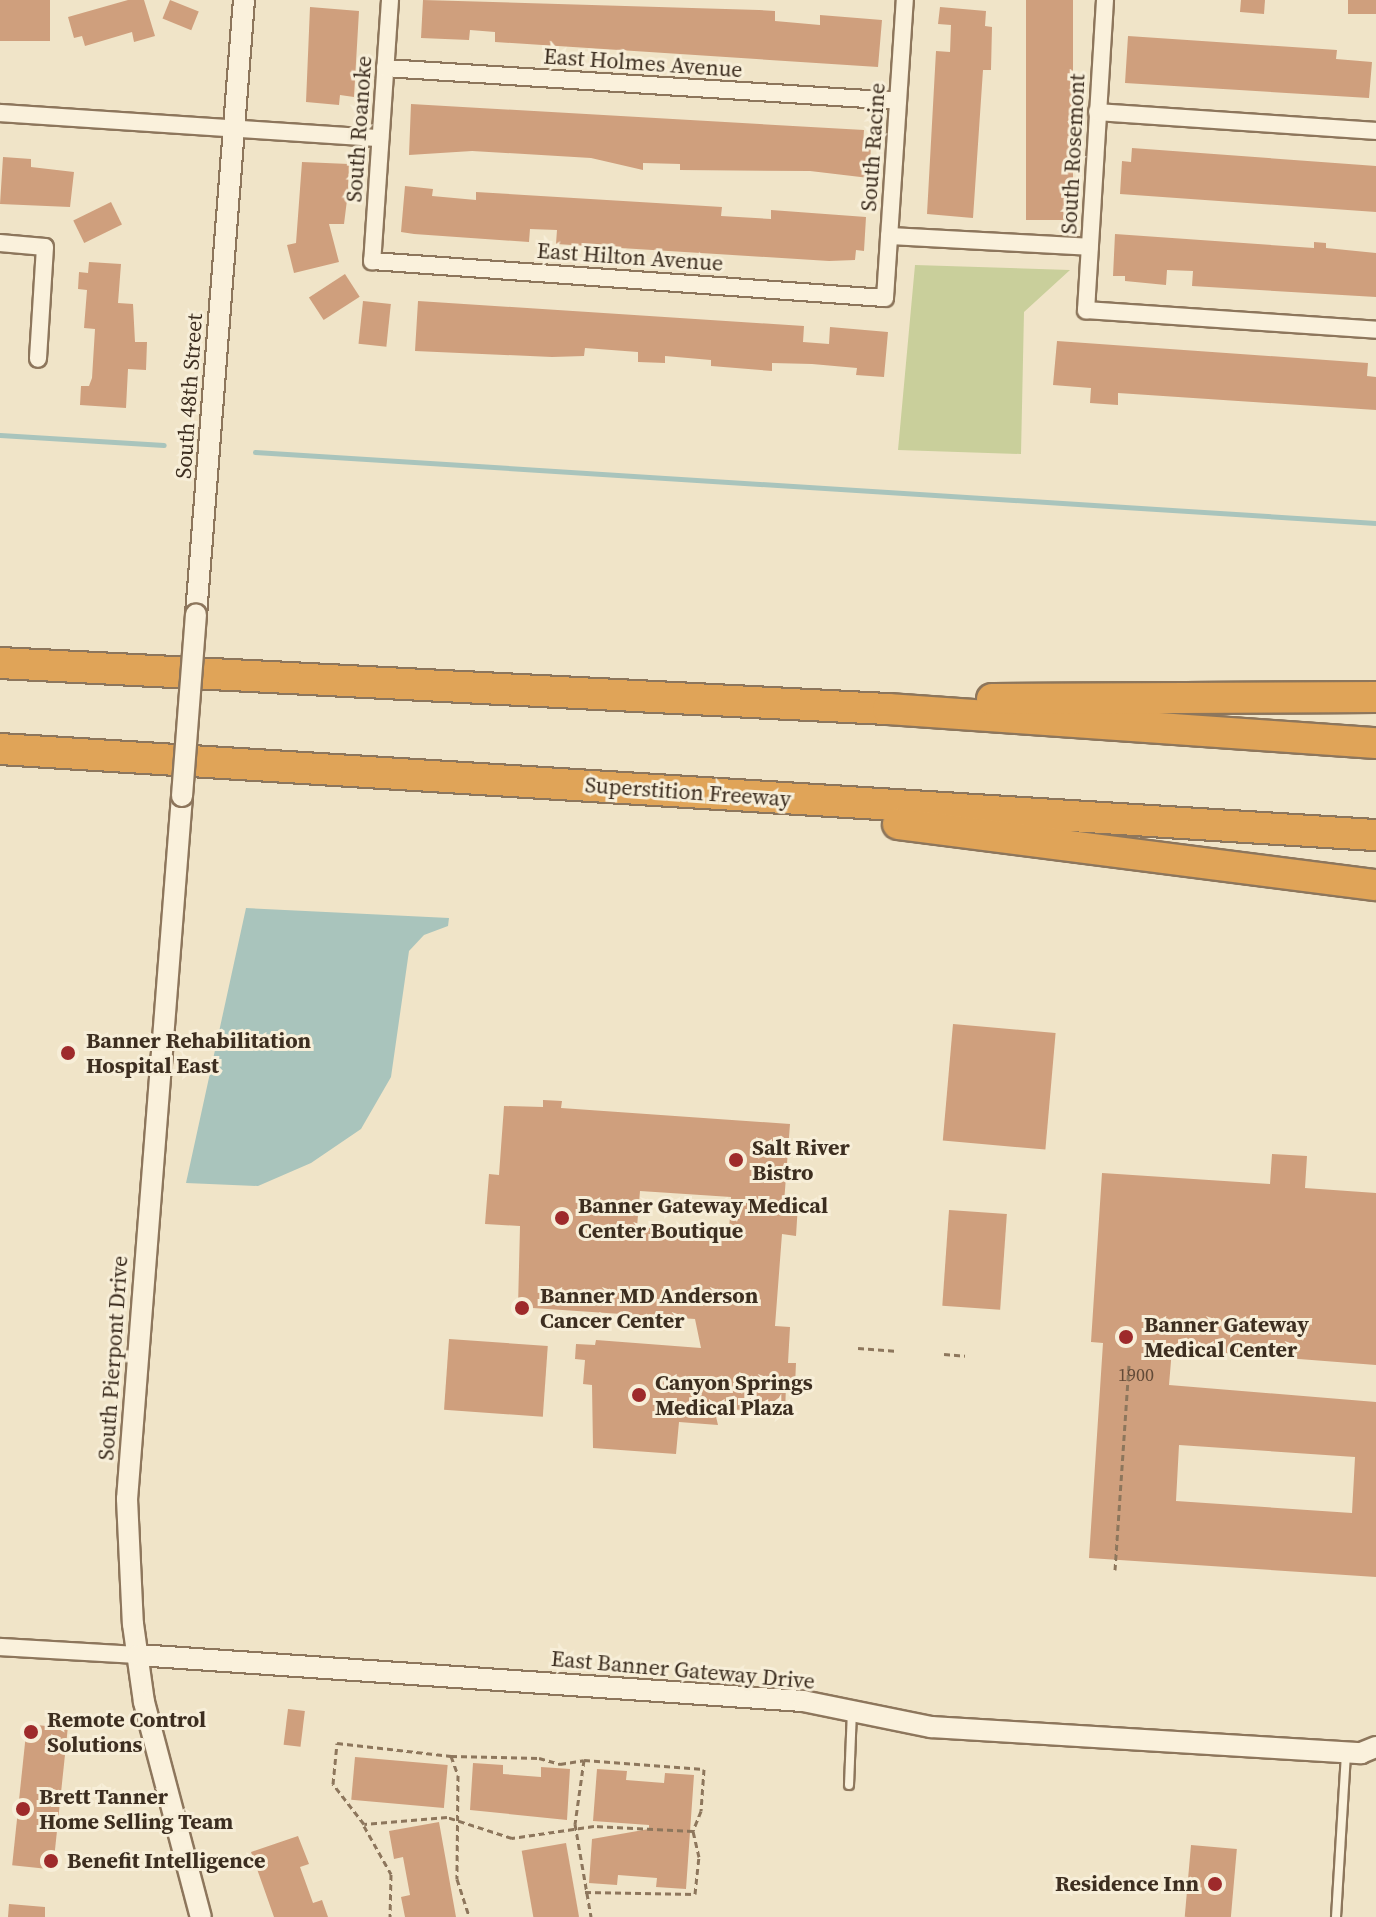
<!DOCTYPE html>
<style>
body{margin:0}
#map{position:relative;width:1376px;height:1917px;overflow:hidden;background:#f0e4c8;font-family:"Source Serif 4",serif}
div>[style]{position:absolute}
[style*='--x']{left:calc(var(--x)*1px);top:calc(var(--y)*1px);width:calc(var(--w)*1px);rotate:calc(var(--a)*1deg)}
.green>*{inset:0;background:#c9cf9b}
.water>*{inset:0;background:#a9c4bc}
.stream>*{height:5px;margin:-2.5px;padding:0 2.5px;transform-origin:2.5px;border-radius:2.5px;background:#a9c4bc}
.building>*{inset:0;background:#cf9f7d;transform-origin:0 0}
.path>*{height:3px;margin-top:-1.5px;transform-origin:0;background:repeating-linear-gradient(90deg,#8d765c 0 6px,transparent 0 10px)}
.roads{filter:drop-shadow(2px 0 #8d765c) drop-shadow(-2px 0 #8d765c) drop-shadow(0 2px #8d765c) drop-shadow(0 -2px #8d765c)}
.service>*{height:8px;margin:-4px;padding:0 4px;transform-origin:4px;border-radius:4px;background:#faf1dc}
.minor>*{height:16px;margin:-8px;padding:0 8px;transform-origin:8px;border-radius:8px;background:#faf1dc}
.tertiary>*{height:20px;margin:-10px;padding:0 10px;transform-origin:10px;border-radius:10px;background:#faf1dc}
.motorway>*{height:30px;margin:-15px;padding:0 15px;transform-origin:15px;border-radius:15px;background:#e0a458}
.bridges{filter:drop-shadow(2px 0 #8d765c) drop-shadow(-2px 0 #8d765c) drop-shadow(0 2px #8d765c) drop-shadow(0 -2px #8d765c)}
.tertiary-bridge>*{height:20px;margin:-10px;padding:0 10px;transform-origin:10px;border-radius:10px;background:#faf1dc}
.dots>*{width:22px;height:22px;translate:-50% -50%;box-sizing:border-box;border:4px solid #f7eed8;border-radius:50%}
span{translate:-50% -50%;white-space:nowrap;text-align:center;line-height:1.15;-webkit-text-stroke:6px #f7eed8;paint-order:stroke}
.number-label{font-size:18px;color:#624a37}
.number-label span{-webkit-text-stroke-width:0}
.street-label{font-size:22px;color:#3d2e20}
.poi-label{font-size:22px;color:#3d2e20;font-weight:700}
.left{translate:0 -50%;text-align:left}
.right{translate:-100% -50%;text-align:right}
</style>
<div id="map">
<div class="green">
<i style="clip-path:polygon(915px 265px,1070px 270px,1024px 312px,1021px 454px,898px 450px)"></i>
</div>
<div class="water">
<i style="clip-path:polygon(246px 908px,449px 918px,448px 926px,424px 935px,409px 951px,391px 1077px,361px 1129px,311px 1163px,258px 1186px,186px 1183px)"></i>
</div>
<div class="stream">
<i style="--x:0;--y:435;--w:164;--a:3.5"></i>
<i style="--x:255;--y:452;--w:1123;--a:3.62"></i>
</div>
<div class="building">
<i style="left:0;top:0;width:50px;height:41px"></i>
<i style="clip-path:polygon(128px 0,144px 0,155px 36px,134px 42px,132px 32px,85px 46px,82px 36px,74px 38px,68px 17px)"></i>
<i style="left:170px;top:0;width:31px;height:20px;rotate:22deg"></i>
<i style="clip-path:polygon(423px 0,759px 10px,775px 11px,775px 21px,820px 25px,820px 15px,882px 20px,878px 67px,495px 42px,495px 32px,470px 30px,469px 40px,421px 38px)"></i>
<i style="left:1026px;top:0;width:47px;height:220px"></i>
<i style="clip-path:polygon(1241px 0,1265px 0,1264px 14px,1240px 12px)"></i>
<i style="left:1348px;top:0;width:28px;height:14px"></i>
<i style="clip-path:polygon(310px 7px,359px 11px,354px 97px,340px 95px,339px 105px,306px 102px)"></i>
<i style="clip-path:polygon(940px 7px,986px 11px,985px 26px,992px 27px,991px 70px,983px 70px,973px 218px,927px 214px,936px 51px,950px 52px,951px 25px,938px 24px)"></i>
<i style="clip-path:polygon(1128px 36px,1337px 50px,1336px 59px,1372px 62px,1369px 98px,1125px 83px)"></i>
<i style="clip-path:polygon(411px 104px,864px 130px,863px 145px,871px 146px,869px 178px,810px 171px,680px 170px,680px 164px,643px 163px,643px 170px,591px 158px,472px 151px,409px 155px)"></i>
<i style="clip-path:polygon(1132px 148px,1376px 166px,1376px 212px,1120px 194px,1122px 161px,1131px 162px)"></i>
<i style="clip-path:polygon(3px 157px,31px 159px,31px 167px,74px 172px,70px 207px,0 204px)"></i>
<i style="clip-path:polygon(302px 162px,349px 164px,348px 192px,344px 224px,329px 224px,339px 262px,294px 273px,287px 245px,296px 243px)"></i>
<i style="clip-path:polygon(405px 186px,433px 189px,432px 196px,476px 200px,476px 192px,722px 207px,721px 216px,771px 219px,771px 210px,866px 217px,864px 251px,856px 250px,855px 260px,829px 261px,556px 244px,557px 230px,530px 229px,529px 242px,414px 234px,401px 232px)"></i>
<i style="left:111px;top:202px;width:25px;height:42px;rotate:64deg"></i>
<i style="clip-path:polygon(1115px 234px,1314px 248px,1314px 242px,1326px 243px,1326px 248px,1376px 253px,1376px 297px,1192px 286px,1193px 271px,1167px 270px,1166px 285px,1125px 281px,1125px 276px,1113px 276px)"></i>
<i style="clip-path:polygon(89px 262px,121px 264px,118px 303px,133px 304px,135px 342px,147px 342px,146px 370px,128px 369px,126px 408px,80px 405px,81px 386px,89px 386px,92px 378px,95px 329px,84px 328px,87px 290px,78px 289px,79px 272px,88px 273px)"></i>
<i style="left:345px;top:274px;width:27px;height:43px;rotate:57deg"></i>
<i style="left:363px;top:301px;width:28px;height:43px;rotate:6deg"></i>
<i style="clip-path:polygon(418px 301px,804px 326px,803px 342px,829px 344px,830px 327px,888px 332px,884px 377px,856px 375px,857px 368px,812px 364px,772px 363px,772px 371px,711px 366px,711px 360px,665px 356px,665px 363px,638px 362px,638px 352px,585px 348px,584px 356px,552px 357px,415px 351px)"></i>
<i style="clip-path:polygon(1057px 341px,1368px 363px,1367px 376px,1376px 377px,1376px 410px,1118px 393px,1118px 405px,1090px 403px,1091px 388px,1053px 385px)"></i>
<i style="left:953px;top:1024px;width:103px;height:117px;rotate:5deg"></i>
<i style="clip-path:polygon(evenodd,543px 1100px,562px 1101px,561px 1108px,790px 1124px,784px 1203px,798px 1204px,796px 1236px,782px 1234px,775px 1326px,790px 1327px,788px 1363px,796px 1363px,795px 1386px,786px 1386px,785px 1413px,714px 1408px,718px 1425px,679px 1422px,676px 1454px,593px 1448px,592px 1385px,583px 1384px,585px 1360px,575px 1359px,576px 1344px,595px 1345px,596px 1340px,701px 1348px,695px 1319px,518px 1307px,520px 1226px,485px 1224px,489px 1174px,499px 1175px,504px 1106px,543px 1107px,543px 1100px,640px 1191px,731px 1197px,729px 1233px,637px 1227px,640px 1191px)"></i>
<i style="clip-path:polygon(evenodd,1272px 1154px,1307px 1156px,1305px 1188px,1376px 1193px,1376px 1365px,1172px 1349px,1169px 1385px,1376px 1402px,1376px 1577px,1089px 1558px,1103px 1343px,1091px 1342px,1102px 1173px,1270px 1184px,1272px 1154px,1179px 1445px,1355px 1457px,1352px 1513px,1176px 1501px,1179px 1445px)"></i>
<i style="left:949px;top:1210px;width:58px;height:96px;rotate:4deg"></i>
<i style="left:449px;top:1339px;width:99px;height:71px;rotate:4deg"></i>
<i style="left:288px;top:1709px;width:17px;height:36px;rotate:7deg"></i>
<i style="left:27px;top:1724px;width:41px;height:142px;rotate:6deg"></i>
<i style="left:355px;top:1757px;width:93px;height:43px;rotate:5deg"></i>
<i style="clip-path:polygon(473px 1763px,503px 1765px,503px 1774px,541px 1777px,541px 1767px,570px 1769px,567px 1820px,470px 1810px)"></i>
<i style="clip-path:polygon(597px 1769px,627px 1771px,626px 1780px,664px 1783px,665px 1773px,694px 1775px,686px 1889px,656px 1887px,657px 1878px,618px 1875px,617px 1885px,589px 1883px,592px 1839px,649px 1829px,649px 1825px,593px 1821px)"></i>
<i style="clip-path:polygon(439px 1822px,456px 1917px,405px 1917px,401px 1897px,410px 1895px,403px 1857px,394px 1859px,389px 1831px)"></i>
<i style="clip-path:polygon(298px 1836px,309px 1864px,300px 1867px,313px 1903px,322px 1900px,328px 1917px,274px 1917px,251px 1852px)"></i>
<i style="left:566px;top:1843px;width:75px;height:45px;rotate:80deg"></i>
<i style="left:1191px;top:1845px;width:46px;height:72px;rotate:5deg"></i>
<i style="clip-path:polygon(9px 1904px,45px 1907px,45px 1917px,8px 1917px)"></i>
</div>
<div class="path">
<i style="--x:858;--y:1348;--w:40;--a:4.3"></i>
<i style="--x:944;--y:1354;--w:21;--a:5"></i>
<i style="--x:1115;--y:1570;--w:205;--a:-86.1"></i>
<i style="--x:451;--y:1756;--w:20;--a:70"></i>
<i style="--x:458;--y:1775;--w:104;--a:90.6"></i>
<i style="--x:457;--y:1879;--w:40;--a:72"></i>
<i style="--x:584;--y:1760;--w:65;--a:98"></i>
<i style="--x:575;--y:1824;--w:94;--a:80.2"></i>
<i style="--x:364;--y:1826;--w:55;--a:60.6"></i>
<i style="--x:391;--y:1874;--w:43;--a:91.3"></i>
<i style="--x:585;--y:1892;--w:110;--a:1"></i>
<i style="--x:695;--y:1894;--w:37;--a:-84"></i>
<i style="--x:699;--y:1857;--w:27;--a:-103"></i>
<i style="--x:693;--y:1831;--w:99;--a:-177.1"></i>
<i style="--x:594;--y:1826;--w:83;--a:171.7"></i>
<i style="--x:512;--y:1838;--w:68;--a:-162.1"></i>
<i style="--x:447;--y:1817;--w:83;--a:175.2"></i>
<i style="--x:364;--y:1824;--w:51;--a:-127.8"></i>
<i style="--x:333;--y:1784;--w:41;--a:-84.4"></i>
<i style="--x:337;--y:1743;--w:115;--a:6.5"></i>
<i style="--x:451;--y:1756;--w:88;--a:1.3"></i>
<i style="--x:539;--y:1758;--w:22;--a:16"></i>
<i style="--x:560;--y:1764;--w:24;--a:-9"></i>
<i style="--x:584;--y:1760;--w:120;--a:4.3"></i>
<i style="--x:704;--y:1769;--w:42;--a:94.1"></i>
<i style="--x:701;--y:1811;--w:22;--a:112"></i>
</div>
<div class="roads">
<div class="service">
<i style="--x:849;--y:1785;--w:74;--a:-87.7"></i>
<i style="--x:1336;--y:1917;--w:165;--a:-86.5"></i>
</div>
<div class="minor">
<i style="--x:390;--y:0;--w:262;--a:93.9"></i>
<i style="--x:372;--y:261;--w:514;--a:4.13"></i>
<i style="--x:885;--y:298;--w:299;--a:-86.2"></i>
<i style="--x:1105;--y:0;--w:311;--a:93.5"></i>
<i style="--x:1086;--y:310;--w:291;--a:3.9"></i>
<i style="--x:385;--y:68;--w:514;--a:3.68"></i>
<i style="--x:1097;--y:112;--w:280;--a:3.9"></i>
<i style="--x:0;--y:113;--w:381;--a:3.8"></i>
<i style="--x:889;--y:236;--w:201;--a:3.1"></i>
<i style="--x:0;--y:243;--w:45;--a:5.1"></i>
<i style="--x:45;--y:247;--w:112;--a:93.6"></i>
<i style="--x:0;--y:1647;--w:138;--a:3.3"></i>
</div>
<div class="tertiary">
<i style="--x:196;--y:615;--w:617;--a:-85.54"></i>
<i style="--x:182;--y:796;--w:705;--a:94.47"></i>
<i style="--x:127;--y:1499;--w:125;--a:87.3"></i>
<i style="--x:133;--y:1624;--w:79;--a:82"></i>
<i style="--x:144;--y:1702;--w:222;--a:75.2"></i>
<i style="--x:138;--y:1655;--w:667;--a:3.96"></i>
<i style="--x:803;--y:1701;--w:131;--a:11.5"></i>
<i style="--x:931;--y:1727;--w:431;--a:3.5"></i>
<i style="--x:1361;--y:1753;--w:16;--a:-22"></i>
</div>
<div class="motorway">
<i style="--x:0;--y:663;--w:889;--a:2.97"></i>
<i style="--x:888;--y:709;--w:489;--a:4"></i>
<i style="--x:992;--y:699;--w:384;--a:-0.3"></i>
<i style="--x:0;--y:749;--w:1379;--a:3.58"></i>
<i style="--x:898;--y:824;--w:482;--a:7.3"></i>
</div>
</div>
<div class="bridges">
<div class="tertiary-bridge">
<i style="--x:182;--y:796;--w:182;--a:-85.6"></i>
</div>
</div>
<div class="dots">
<i style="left:68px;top:1053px;background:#9e2a2b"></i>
<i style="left:736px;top:1160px;background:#9e2a2b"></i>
<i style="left:562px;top:1218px;background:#9e2a2b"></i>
<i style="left:522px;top:1308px;background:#9e2a2b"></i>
<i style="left:1126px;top:1337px;background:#9e2a2b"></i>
<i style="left:639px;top:1395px;background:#9e2a2b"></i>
<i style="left:31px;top:1732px;background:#9e2a2b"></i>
<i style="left:23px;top:1809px;background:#9e2a2b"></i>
<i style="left:51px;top:1861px;background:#9e2a2b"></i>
<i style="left:1215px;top:1884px;background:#9e2a2b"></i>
</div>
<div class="number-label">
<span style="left:1136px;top:1375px">1900</span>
</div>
<div class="street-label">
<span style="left:643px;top:63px;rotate:4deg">East Holmes Avenue</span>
<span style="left:359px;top:129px;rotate:-86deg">South Roanoke</span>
<span style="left:873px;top:147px;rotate:-86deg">South Racine</span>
<span style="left:1073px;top:154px;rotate:-87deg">South Rosemont</span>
<span style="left:630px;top:257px;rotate:4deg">East Hilton Avenue</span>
<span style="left:189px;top:396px;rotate:-86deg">South 48th Street</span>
<span style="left:688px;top:792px;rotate:4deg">Superstition Freeway</span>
<span style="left:113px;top:1358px;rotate:-86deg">South Pierpont Drive</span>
<span style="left:683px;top:1670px;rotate:5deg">East Banner Gateway Drive</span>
</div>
<div class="poi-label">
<span class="left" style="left:86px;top:1053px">Banner Rehabilitation<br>Hospital East</span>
<span class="left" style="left:752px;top:1160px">Salt River<br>Bistro</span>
<span class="left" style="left:578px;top:1218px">Banner Gateway Medical<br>Center Boutique</span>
<span class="left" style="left:540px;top:1308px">Banner MD Anderson<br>Cancer Center</span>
<span class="left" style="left:1144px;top:1337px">Banner Gateway<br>Medical Center</span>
<span class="left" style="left:655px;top:1395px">Canyon Springs<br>Medical Plaza</span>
<span class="left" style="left:47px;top:1732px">Remote Control<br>Solutions</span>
<span class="left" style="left:39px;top:1809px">Brett Tanner<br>Home Selling Team</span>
<span class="left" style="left:67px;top:1861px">Benefit Intelligence</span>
<span class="right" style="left:1199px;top:1884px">Residence Inn</span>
</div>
</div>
